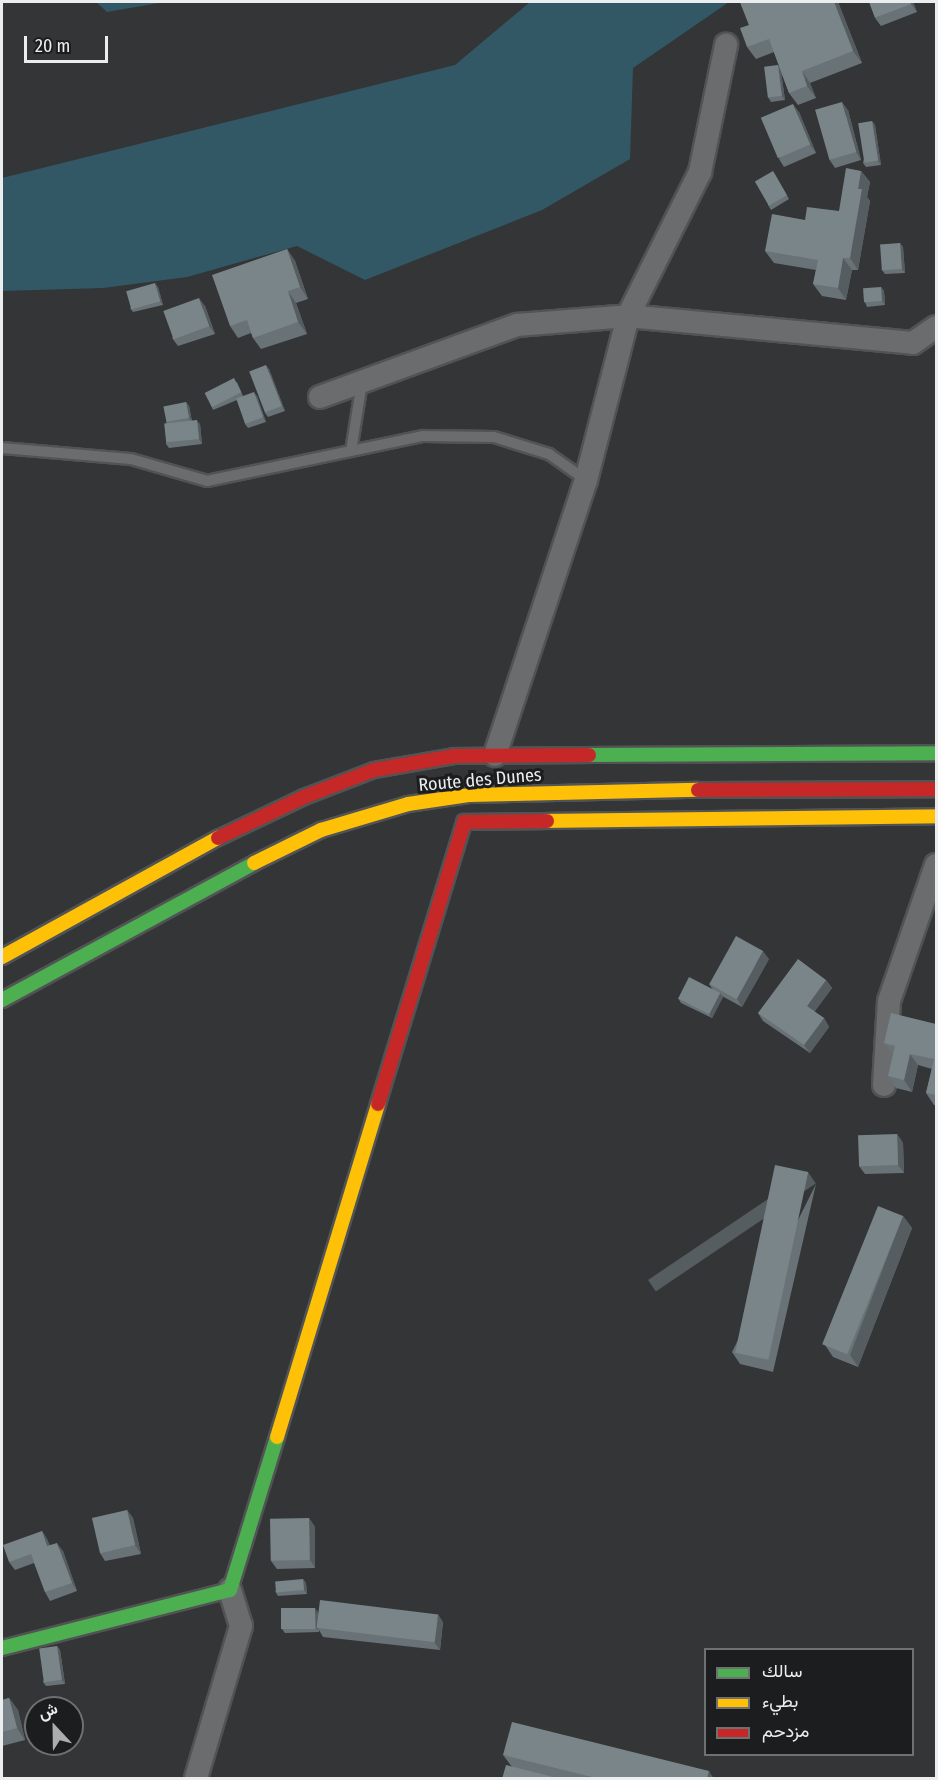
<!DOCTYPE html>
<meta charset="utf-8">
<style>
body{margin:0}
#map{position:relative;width:938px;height:1780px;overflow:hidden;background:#333536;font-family:"Fira Sans Condensed",Vazirmatn,sans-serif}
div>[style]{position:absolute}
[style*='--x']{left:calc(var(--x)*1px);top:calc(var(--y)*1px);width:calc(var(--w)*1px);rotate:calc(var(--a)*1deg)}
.green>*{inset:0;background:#325865}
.roads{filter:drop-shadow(2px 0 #515354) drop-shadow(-2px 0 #515354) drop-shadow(0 2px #515354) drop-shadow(0 -2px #515354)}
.lane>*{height:10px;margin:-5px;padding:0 5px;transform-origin:5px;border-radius:5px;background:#6b6c6d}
.street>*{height:22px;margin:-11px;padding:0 11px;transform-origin:11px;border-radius:11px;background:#6b6c6d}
.fast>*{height:14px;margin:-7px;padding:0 7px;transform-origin:7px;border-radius:7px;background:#4caf50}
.slow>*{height:14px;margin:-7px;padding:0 7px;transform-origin:7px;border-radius:7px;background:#ffc107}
.jam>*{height:14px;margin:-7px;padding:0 7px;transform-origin:7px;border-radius:7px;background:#c62828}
.wall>*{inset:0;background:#697276}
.shaded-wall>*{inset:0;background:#555d60;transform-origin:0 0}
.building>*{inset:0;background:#7a8589;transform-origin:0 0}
span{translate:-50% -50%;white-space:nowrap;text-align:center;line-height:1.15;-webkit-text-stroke:6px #1b1d1e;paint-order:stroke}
.street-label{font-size:18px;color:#ebedee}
.frame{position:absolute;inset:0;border:3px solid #ebedee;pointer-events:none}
.legend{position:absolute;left:704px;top:1648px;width:210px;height:108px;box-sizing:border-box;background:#1b1d1e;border:2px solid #6e7071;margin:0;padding:8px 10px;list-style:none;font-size:18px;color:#ebedee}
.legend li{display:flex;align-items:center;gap:12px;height:30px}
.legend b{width:30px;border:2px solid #6e7071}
.north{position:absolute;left:24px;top:1696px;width:60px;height:60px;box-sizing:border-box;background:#1b1d1e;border:2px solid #6e7071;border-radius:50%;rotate:338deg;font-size:16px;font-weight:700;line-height:24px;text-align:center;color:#ebedee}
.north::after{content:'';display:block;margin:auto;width:21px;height:27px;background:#abadae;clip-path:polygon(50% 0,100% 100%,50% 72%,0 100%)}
.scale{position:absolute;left:24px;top:36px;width:84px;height:27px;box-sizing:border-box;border:3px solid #ebedee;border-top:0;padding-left:8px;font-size:18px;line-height:21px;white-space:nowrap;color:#ebedee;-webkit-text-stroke:4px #1b1d1e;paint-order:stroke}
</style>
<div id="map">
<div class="green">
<i style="clip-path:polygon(96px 2px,165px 2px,107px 12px)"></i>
<i style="clip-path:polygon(530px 2px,729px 2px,633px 68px,630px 159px,542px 210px,365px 280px,297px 246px,187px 277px,103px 288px,2px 291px,2px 178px,455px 65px)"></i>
</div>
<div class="roads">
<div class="lane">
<i style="--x:2;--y:448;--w:129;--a:4.9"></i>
<i style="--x:131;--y:459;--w:79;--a:16.1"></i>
<i style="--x:207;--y:481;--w:221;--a:-11.8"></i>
<i style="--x:423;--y:436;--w:71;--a:0.8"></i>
<i style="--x:494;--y:437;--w:58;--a:17.2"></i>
<i style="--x:549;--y:454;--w:45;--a:35.1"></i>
<i style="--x:351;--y:451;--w:70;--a:-80.9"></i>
</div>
<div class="street">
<i style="--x:320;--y:397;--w:210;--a:-20.1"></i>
<i style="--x:517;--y:325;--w:111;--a:-4.6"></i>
<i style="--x:628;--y:316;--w:286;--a:5.4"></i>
<i style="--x:913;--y:343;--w:28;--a:-35"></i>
<i style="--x:495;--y:755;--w:290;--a:-71.7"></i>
<i style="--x:586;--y:480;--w:169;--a:-75.6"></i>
<i style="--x:628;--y:316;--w:161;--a:-63.4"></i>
<i style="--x:700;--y:172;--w:130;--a:-78.4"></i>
<i style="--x:884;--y:1085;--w:84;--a:-86.6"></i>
<i style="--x:889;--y:1001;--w:144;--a:-70.9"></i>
<i style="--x:196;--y:1778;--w:159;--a:-73.5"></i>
<i style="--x:241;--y:1626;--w:38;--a:-107"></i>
</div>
<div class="fast">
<i style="--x:589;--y:755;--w:347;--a:-0.3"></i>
<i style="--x:2;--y:1000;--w:287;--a:-28.5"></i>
<i style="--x:2;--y:1648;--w:235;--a:-14.3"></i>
<i style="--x:230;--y:1590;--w:160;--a:-72.9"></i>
</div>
<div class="slow">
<i style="--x:547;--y:821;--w:389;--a:-0.7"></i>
<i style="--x:254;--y:863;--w:75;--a:-26.2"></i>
<i style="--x:321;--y:830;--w:91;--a:-16.6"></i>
<i style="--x:408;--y:804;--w:63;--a:-8.3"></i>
<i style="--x:470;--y:795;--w:228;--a:-1.3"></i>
<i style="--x:2;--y:957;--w:247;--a:-28.9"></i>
<i style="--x:277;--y:1437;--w:348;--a:-73.1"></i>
</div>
<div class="jam">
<i style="--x:698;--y:790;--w:238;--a:-0.2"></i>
<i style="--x:218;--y:838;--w:95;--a:-25.5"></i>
<i style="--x:304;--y:797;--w:75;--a:-21.1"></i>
<i style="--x:374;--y:770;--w:81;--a:-9.9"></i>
<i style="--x:454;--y:756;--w:135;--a:-0.4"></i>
<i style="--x:378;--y:1104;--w:295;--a:-73"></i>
<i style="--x:464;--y:822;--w:83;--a:-0.7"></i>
</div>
</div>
<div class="wall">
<i style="clip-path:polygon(740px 2px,838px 2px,862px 63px,810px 83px,816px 98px,798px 105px,789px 93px,781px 72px,785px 100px,771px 102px,768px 97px,778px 65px,780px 68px,774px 52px,756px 59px,747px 47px,749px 25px)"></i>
<i style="clip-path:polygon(913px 2px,917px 12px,881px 26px,875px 18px)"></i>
<i style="clip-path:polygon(848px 110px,861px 160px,835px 168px,829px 159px)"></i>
<i style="clip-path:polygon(799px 112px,816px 153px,784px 167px,779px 159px)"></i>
<i style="clip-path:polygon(872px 121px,875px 125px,881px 165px,866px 167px,863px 163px)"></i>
<i style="clip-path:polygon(773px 171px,789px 199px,771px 210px,768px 205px)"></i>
<i style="clip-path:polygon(861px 171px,870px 182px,867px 197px,870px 201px,858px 270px,852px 270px,846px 300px,822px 296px,813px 284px,816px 270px,774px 263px,765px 251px,805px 220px,839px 211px)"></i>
<i style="clip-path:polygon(900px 243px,903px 247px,905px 273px,885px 274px,882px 270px)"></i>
<i style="clip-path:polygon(287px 249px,295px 261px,308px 299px,296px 303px,307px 334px,261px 349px,253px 338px,251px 333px,238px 338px,230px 326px)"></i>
<i style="clip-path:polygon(158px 287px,163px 305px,133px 312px,130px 308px)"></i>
<i style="clip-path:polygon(881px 287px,884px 291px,885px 305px,867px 307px,865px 302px)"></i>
<i style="clip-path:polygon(205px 306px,215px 334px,178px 346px,172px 338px)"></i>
<i style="clip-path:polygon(269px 369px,285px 411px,268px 417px,265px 413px)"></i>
<i style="clip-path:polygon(237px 382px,243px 396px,257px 396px,266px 422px,248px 428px,245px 424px,237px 400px,213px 410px,211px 405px)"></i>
<i style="clip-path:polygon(186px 402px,189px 406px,192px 421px,200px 424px,202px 444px,169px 448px,166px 444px,167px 424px,166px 422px)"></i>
<i style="clip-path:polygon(769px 959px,742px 1007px,722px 996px,723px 997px,712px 1018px,681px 1003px,678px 998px,713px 990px,709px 984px)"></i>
<i style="clip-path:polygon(826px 980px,832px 988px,814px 1012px,824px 1018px,829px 1027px,810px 1053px,763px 1021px,758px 1013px)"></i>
<i style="clip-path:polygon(936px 1024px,936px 1105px,934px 1105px,926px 1093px,932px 1069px,918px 1065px,912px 1092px,896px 1088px,888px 1076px,893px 1055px,884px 1043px)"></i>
<i style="clip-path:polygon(897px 1134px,903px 1143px,904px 1173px,865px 1174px,859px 1166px)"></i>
<i style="clip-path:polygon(816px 1184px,773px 1372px,740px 1364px,732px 1352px)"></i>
<i style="clip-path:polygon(903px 1216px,912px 1228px,858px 1367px,833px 1357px,825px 1345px)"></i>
<i style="clip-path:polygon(127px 1510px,133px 1518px,141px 1554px,105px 1561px,100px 1553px)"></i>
<i style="clip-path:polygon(309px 1518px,315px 1527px,315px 1568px,277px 1569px,271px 1561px)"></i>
<i style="clip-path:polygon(42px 1531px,47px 1539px,50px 1546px,63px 1551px,77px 1591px,50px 1601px,45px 1592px,34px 1563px,15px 1570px,9px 1562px)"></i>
<i style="clip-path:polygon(303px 1579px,306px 1583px,307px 1594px,278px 1596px,275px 1591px)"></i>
<i style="clip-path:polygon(318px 1612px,318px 1619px,443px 1622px,440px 1650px,323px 1637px,319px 1630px,319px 1632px,285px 1633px,282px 1629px)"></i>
<i style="clip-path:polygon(57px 1646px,60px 1650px,65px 1684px,46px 1686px,43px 1682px)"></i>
<i style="clip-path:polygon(9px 1698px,18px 1710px,25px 1740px,2px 1746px,2px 1700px)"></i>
<i style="clip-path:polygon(503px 1755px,714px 1779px,502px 1779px,512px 1767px)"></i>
</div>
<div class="shaded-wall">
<i style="clip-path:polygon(834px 2px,838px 2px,862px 63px,853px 51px)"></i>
<i style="clip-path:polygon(910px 2px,913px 2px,917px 12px,911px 4px)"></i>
<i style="clip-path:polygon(778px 65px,781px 70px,785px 100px,782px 96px)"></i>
<i style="clip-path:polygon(802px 71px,810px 83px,816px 98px,807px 86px)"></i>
<i style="clip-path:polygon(842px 102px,848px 110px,861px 160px,856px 152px)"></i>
<i style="clip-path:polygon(793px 104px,799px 112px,816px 153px,810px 145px)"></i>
<i style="clip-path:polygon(872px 121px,875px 125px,881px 165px,878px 161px)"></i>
<i style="clip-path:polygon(861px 171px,870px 182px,867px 197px,870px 201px,858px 270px,850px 258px,858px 189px)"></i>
<i style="clip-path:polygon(900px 243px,903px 247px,905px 273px,902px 269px)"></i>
<i style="clip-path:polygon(287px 249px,295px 261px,308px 299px,300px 287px)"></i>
<i style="clip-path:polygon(843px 258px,852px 270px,846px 300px,838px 288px)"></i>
<i style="clip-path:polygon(155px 283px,158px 287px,163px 305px,160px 301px)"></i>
<i style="clip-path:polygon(881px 287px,884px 291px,885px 305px,882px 301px)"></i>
<i style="clip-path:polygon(288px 291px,296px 303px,307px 334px,298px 322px)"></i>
<i style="clip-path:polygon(199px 298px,205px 306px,215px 334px,209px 326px)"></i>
<i style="clip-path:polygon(266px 365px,269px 369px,285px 411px,282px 406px)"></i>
<i style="clip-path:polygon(254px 392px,257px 396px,266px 422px,263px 417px)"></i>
<i style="clip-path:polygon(186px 402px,189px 406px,192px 422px,189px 418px)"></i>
<i style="clip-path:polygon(197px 420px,200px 424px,202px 444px,199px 439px)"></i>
<i style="clip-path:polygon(763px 951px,769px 959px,742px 1007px,737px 999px)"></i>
<i style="clip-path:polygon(826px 980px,832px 988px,813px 1014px,807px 1006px)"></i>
<i style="clip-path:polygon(720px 993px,723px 997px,712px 1018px,709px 1014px)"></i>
<i style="clip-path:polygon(824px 1018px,829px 1027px,810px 1053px,804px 1045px)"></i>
<i style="clip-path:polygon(910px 1054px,918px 1065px,912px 1092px,904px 1080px)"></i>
<i style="clip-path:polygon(897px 1134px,903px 1143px,904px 1173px,898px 1165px)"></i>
<i style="left:808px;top:1172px;width:14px;height:193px;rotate:56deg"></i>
<i style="clip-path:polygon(903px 1216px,912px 1228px,858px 1367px,850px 1355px)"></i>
<i style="clip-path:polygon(127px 1510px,133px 1518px,141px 1554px,135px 1545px)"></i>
<i style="clip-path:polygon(309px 1518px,315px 1527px,315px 1568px,310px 1560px)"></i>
<i style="clip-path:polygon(42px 1531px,47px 1539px,53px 1555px,47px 1546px)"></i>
<i style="clip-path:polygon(57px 1543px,63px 1551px,77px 1591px,72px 1583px)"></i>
<i style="clip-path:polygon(303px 1579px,306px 1583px,307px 1594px,304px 1590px)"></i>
<i style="clip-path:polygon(315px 1608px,318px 1612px,319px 1629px,317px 1628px,319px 1632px,316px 1628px)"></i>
<i style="clip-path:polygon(438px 1614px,443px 1622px,440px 1650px,434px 1642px)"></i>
<i style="clip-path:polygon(57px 1646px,60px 1650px,65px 1684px,62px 1680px)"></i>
<i style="clip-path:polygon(9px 1698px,18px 1710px,25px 1740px,17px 1728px)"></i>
<i style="clip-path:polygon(709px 1771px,714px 1779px,707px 1779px)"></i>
</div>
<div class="building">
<i style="clip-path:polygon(740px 2px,834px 2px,853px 51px,802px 71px,807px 86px,789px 93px,769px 39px,747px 47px,740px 28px,749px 25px)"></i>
<i style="clip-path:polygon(869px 2px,910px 2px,911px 4px,875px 18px)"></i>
<i style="left:778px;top:65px;width:31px;height:14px;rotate:83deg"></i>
<i style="left:842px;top:102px;width:52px;height:28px;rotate:74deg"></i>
<i style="left:793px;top:104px;width:44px;height:35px;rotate:67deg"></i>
<i style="left:872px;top:121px;width:40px;height:14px;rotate:81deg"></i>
<i style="clip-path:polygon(846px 168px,861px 171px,858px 189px,862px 189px,850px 258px,843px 258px,838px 288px,813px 284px,818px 260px,765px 251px,772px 214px,805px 220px,807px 207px,839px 211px)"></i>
<i style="left:773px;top:171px;width:28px;height:21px;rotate:60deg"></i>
<i style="left:900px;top:243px;width:26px;height:20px;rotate:86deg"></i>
<i style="clip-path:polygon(287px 249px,300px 287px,288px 291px,298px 322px,253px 338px,247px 320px,230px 326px,212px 275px)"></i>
<i style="left:155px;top:283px;width:19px;height:30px;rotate:74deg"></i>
<i style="left:881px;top:287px;width:14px;height:18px;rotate:86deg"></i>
<i style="left:199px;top:298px;width:30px;height:38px;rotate:70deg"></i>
<i style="left:266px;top:365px;width:44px;height:18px;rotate:69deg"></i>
<i style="left:234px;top:378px;width:16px;height:33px;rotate:63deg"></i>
<i style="left:254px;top:392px;width:27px;height:19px;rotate:70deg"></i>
<i style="left:186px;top:402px;width:16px;height:23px;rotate:79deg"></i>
<i style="left:197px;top:420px;width:19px;height:33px;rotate:84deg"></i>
<i style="left:736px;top:936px;width:31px;height:55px;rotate:29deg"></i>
<i style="clip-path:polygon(798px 959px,826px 980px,807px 1006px,824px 1018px,804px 1045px,758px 1013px)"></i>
<i style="left:689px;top:977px;width:35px;height:24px;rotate:27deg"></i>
<i style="clip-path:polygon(891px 1013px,936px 1024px,936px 1095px,926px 1093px,934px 1059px,910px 1054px,904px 1080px,888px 1076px,895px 1046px,884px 1043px)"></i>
<i style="left:897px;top:1134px;width:31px;height:39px;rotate:88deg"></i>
<i style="left:775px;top:1165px;width:34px;height:192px;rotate:12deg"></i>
<i style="left:878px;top:1206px;width:27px;height:149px;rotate:22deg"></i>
<i style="left:127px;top:1510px;width:36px;height:36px;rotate:77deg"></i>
<i style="left:309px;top:1518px;width:42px;height:39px;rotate:89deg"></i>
<i style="clip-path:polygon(42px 1531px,47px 1546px,57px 1543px,72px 1583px,45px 1592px,31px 1554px,9px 1562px,3px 1545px)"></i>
<i style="left:303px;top:1579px;width:11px;height:28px;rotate:85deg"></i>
<i style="left:320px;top:1600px;width:119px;height:28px;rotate:7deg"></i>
<i style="left:281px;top:1608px;width:34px;height:21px"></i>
<i style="left:57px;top:1646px;width:34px;height:18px;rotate:82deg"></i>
<i style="clip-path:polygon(9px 1698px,17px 1728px,2px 1732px,2px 1700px)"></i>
<i style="clip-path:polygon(512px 1722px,709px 1771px,707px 1779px,600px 1779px,503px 1755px)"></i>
<i style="clip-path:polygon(506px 1765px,561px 1779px,502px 1779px)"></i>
</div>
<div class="street-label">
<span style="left:480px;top:780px;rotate:-5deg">Route des Dunes</span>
</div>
<div class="frame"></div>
<ul class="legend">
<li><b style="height:8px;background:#4caf50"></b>سالك</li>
<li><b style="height:8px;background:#ffc107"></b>بطيء</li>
<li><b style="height:8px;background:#c62828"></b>مزدحم</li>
</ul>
<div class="north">ش</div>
<div class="scale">20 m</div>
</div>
